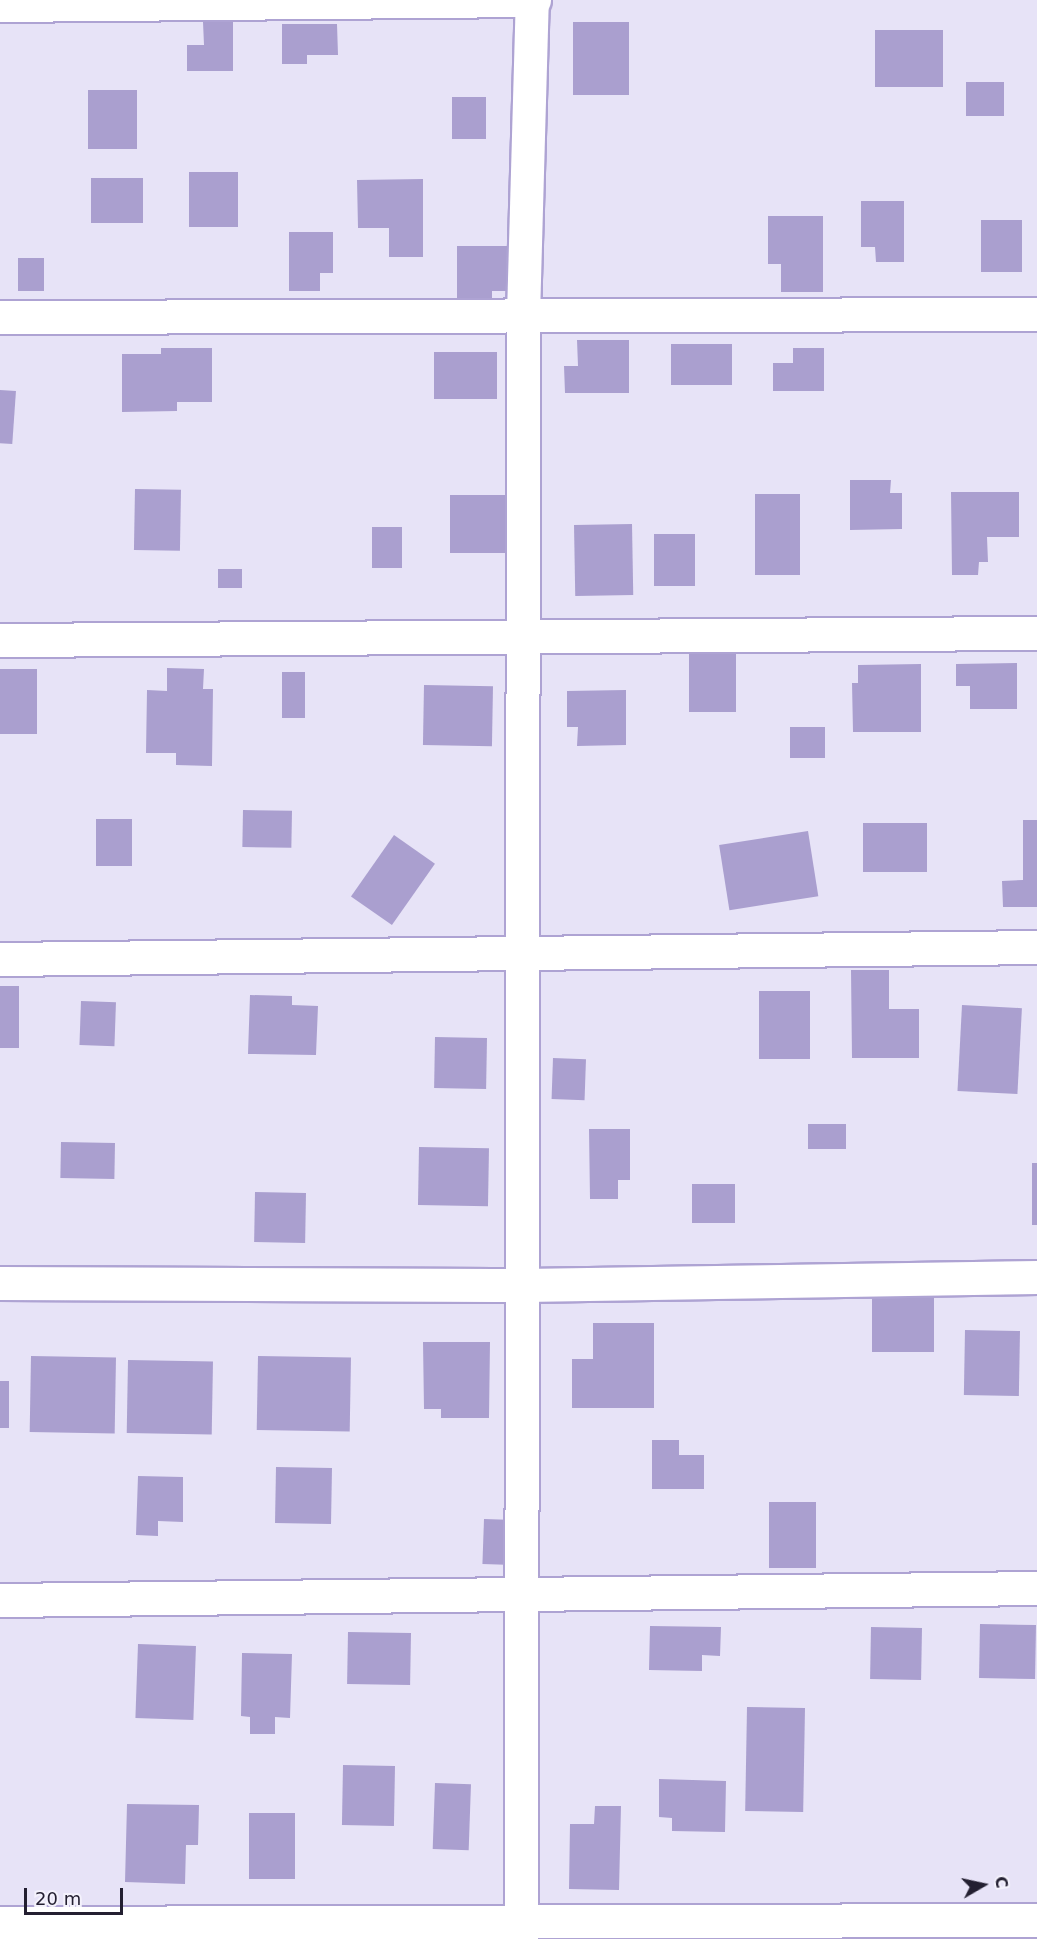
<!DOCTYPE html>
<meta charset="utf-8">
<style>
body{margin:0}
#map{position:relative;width:1037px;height:1939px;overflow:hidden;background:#e7e3f7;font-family:"DejaVu Sans",sans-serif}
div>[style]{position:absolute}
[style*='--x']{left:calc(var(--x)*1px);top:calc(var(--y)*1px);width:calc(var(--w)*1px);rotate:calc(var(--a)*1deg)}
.building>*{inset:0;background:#aa9fcf;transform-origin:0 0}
.roads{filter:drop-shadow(2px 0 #aea3d3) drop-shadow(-2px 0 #aea3d3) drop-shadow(0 2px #aea3d3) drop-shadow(0 -2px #aea3d3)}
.minor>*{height:33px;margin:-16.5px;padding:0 16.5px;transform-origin:16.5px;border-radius:16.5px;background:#fff}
span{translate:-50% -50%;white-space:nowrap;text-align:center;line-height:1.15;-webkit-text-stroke:5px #f4f2fc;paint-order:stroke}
.north{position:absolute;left:953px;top:1855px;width:60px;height:60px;-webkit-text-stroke:4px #f4f2fc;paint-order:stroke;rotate:81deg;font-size:16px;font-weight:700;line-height:24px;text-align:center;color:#231f31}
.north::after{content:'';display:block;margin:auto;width:21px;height:27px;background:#231f31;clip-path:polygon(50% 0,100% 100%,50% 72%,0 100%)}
.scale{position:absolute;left:24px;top:1888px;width:99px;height:27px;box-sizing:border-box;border:3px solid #231f31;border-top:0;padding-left:8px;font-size:18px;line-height:21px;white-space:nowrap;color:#231f31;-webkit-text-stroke:4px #f4f2fc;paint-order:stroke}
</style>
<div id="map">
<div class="building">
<i style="clip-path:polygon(203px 22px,233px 22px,233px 71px,187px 71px,187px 45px,204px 45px)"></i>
<i style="left:573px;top:22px;width:56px;height:73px"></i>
<i style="clip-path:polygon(282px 24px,337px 24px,338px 55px,307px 55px,307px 64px,282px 64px)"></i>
<i style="left:875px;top:30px;width:68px;height:57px"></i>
<i style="left:966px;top:82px;width:38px;height:34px"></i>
<i style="left:88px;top:90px;width:49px;height:59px"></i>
<i style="left:452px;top:97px;width:34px;height:42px"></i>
<i style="left:189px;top:172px;width:49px;height:55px"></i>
<i style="left:91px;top:178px;width:52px;height:45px"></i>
<i style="clip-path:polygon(423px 179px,423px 257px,389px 257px,389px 228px,358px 228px,357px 180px)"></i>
<i style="clip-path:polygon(861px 201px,904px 201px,904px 262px,876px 262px,875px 247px,861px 247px)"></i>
<i style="clip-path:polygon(768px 216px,823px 216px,823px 292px,781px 292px,781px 264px,768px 264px)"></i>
<i style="left:981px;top:220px;width:41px;height:52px"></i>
<i style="clip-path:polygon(289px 232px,333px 232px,333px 273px,320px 273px,320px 291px,289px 291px)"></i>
<i style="clip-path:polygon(457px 246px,507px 246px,507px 291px,492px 291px,492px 301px,457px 301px)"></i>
<i style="left:18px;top:258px;width:26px;height:33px"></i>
<i style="clip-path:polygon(577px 340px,629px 340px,629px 393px,565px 393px,564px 366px,578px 366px)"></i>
<i style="left:671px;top:344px;width:61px;height:41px"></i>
<i style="clip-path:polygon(161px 348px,212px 348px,212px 402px,177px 402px,177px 411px,122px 412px,122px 354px,161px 354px)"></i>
<i style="clip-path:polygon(793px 348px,824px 348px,824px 391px,773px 391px,773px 363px,793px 363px)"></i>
<i style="left:497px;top:352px;width:47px;height:63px;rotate:90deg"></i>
<i style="left:0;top:390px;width:16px;height:53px;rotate:4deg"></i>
<i style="clip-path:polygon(850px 480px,891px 480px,890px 493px,902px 493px,902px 529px,850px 530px)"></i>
<i style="left:135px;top:489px;width:46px;height:61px;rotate:1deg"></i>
<i style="clip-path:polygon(951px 492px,1019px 492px,1019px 537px,987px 537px,988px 562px,979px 562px,978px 575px,952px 575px)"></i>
<i style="left:755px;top:494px;width:45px;height:81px"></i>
<i style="left:450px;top:495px;width:60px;height:58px"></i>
<i style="left:632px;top:524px;width:71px;height:58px;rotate:89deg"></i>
<i style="left:372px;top:527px;width:30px;height:41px"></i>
<i style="left:654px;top:534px;width:41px;height:52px"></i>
<i style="left:218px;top:569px;width:24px;height:19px"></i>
<i style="left:689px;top:648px;width:47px;height:64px"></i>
<i style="clip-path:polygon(1017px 663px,1017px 709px,970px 709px,970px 686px,956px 686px,956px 664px)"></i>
<i style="clip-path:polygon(921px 664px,921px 732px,853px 732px,852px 683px,858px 683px,858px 665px)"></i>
<i style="clip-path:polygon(167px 668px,204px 669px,203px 689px,213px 689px,212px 766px,176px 765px,176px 753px,146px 753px,147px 690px,167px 691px)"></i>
<i style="left:0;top:669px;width:37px;height:65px"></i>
<i style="left:282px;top:672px;width:23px;height:46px"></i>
<i style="left:424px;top:685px;width:69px;height:60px;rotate:1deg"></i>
<i style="clip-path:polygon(626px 690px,626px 745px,577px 746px,578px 727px,567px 727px,567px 691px)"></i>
<i style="left:790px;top:727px;width:35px;height:31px"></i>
<i style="left:243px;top:810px;width:49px;height:37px;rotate:1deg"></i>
<i style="left:96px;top:819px;width:36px;height:47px"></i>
<i style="clip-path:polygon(1023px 820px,1037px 820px,1037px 907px,1003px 907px,1002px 881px,1023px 880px)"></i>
<i style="left:863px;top:823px;width:64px;height:49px"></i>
<i style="left:808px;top:831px;width:66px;height:90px;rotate:81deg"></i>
<i style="left:394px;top:835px;width:50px;height:75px;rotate:35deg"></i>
<i style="clip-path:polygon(851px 970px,889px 970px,889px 1009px,919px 1009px,919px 1058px,852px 1058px)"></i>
<i style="left:0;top:986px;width:19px;height:62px"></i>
<i style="left:759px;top:991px;width:51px;height:68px"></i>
<i style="clip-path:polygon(250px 995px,292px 996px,292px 1005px,318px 1006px,316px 1055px,248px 1054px)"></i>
<i style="left:81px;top:1001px;width:35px;height:44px;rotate:2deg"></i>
<i style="left:962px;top:1005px;width:60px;height:86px;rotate:3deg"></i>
<i style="left:435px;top:1037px;width:52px;height:51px;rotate:1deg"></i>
<i style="left:553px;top:1058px;width:33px;height:41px;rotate:2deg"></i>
<i style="left:846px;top:1124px;width:25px;height:38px;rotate:90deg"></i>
<i style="clip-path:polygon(589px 1129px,630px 1129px,630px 1180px,618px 1180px,618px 1199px,590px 1199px)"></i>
<i style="left:61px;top:1142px;width:54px;height:36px;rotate:1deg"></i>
<i style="left:419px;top:1147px;width:70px;height:58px;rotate:1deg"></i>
<i style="left:1032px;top:1163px;width:5px;height:62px"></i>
<i style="left:692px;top:1184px;width:43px;height:39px"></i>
<i style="left:255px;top:1192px;width:51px;height:50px;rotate:1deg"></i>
<i style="left:872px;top:1295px;width:62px;height:57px"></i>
<i style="clip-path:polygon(593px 1323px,654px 1323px,654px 1408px,572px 1408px,572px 1359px,593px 1359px)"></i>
<i style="left:965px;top:1330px;width:55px;height:65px;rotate:1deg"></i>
<i style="clip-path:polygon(423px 1342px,490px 1342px,489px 1418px,441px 1418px,441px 1409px,424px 1409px)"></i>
<i style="left:31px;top:1356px;width:85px;height:76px;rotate:1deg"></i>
<i style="left:258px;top:1356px;width:93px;height:74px;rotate:1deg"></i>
<i style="left:128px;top:1360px;width:85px;height:73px;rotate:1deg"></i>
<i style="left:0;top:1381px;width:9px;height:47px"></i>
<i style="clip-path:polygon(652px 1440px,679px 1440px,679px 1455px,704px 1455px,704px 1489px,652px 1489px)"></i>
<i style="left:276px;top:1467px;width:56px;height:56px;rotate:1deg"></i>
<i style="clip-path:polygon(138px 1476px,183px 1477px,183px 1522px,158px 1521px,158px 1536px,136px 1535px)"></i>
<i style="left:769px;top:1502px;width:47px;height:66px"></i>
<i style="left:484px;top:1519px;width:23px;height:45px;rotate:2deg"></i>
<i style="left:980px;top:1624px;width:56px;height:54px;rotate:1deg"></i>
<i style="clip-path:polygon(650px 1626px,721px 1627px,720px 1656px,702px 1655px,702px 1671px,649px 1670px)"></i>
<i style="left:871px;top:1627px;width:51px;height:52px;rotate:1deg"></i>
<i style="left:348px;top:1632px;width:63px;height:52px;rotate:1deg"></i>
<i style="left:138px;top:1644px;width:58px;height:74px;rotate:2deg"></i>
<i style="clip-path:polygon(242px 1653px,292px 1654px,290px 1718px,275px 1717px,275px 1734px,250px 1734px,250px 1717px,241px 1716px)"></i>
<i style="left:747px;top:1707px;width:58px;height:104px;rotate:1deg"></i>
<i style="left:343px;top:1765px;width:52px;height:60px;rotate:1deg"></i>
<i style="clip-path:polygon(659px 1779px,726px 1781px,725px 1832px,672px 1831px,672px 1818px,659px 1817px)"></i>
<i style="left:435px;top:1783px;width:36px;height:66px;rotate:2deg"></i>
<i style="clip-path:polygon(127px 1804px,199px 1805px,198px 1845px,186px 1845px,185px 1884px,125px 1882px)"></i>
<i style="clip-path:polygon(595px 1806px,621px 1806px,619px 1890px,569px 1889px,570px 1824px,594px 1824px)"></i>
<i style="left:249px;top:1813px;width:46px;height:66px"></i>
</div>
<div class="roads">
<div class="minor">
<i style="--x:0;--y:5;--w:534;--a:-0.54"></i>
<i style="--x:0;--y:317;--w:1037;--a:-0.17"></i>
<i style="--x:0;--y:640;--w:1037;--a:-0.39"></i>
<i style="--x:0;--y:959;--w:1037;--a:-0.66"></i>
<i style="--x:0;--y:1283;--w:524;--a:0.22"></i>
<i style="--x:524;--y:1285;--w:513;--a:-0.89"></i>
<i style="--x:0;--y:1600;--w:1037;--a:-0.66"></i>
<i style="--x:0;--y:1923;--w:1037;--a:-0.17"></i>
<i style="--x:521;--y:1939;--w:1624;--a:-89.93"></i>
<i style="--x:523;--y:315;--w:314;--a:-88.4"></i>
</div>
</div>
<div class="north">С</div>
<div class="scale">20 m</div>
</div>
